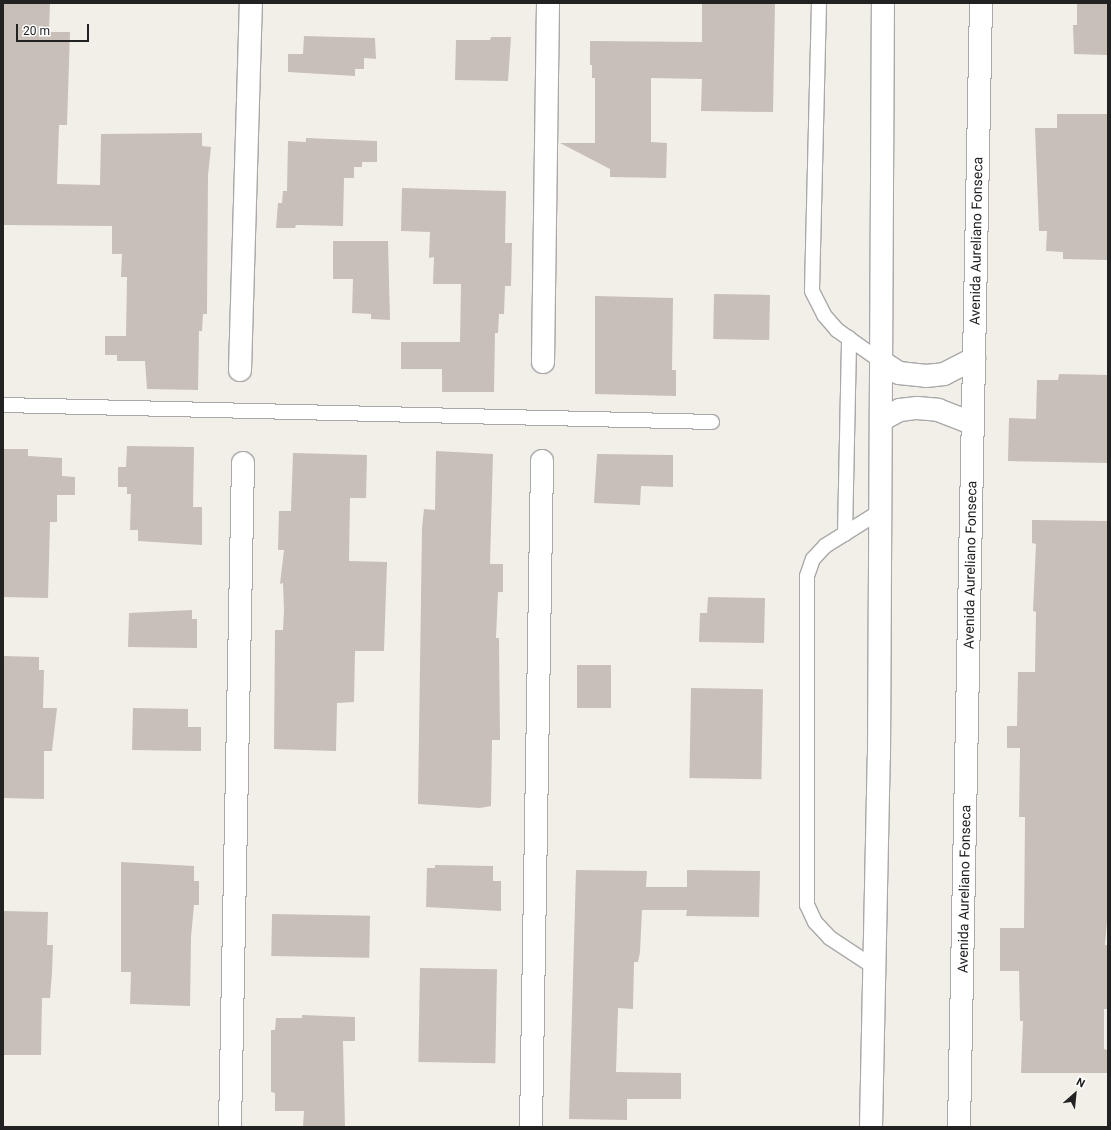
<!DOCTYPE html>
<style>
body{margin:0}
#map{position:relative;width:1111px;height:1130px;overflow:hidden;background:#f2efe9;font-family:Roboto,sans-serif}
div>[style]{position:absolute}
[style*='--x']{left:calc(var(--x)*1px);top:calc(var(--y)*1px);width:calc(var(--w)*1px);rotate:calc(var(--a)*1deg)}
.building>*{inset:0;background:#c7bfb8;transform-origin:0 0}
.roads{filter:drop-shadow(1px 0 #a9a9a9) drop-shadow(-1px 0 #a9a9a9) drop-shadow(0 1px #a9a9a9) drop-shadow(0 -1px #a9a9a9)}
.lane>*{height:14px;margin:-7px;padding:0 7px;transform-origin:7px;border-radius:7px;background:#fff}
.street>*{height:22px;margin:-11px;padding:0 11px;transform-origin:11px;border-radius:11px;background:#fff}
span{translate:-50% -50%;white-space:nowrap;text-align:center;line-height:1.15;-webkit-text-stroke:4px #fff;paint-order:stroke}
.street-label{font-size:14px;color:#222}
.frame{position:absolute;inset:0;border:4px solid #222;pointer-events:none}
.north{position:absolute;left:1055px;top:1074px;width:40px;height:40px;-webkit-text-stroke:3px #fff;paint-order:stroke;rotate:27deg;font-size:11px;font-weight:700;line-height:16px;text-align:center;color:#222}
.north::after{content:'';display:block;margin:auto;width:14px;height:18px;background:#222;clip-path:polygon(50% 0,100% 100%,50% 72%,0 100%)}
.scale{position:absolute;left:16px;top:24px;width:73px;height:18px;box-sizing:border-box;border:2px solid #222;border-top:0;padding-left:5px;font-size:12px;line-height:14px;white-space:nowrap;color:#222;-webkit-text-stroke:3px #fff;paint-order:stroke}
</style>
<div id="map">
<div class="building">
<i style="clip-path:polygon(3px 3px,50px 3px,49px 32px,70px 32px,67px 125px,59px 125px,57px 184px,100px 185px,101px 134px,202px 133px,202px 146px,211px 147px,208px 175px,207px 314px,203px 314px,202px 331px,199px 331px,198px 390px,147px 389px,145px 361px,117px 361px,117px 355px,105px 355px,105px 336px,126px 336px,127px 277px,121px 277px,122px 254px,112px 254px,112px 226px,3px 225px)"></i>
<i style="clip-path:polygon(702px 3px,775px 3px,773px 112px,701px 111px,702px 79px,651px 78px,651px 142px,667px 143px,666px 178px,610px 177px,610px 169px,560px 143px,595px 143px,595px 78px,592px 78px,592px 65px,590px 65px,590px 41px,702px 42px)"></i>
<i style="clip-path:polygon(1077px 3px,1108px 3px,1108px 55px,1074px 54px,1073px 25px,1077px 25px)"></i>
<i style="clip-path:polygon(304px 36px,375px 38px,376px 59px,364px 58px,364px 69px,355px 69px,355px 76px,288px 72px,288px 54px,303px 54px)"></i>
<i style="clip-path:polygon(491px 37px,511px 37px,508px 81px,455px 80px,456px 40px,490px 40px)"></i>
<i style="clip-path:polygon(1057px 114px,1108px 114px,1108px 260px,1063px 259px,1063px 252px,1046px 251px,1047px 231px,1039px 231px,1035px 128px,1057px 128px)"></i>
<i style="clip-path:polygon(306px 138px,377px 141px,377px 162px,362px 162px,362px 167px,354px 167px,354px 178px,344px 178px,343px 226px,296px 225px,295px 228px,276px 228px,278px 203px,282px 203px,283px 191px,287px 191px,288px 141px,306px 142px)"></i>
<i style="clip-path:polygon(402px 188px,506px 191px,505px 243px,512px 243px,511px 286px,505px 286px,504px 314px,499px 314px,498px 333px,495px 333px,494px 392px,442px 392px,442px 369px,401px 369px,401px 342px,460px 342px,461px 284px,433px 284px,434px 257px,429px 258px,430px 232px,401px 231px)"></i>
<i style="clip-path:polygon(333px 241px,388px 241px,390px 320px,371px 319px,371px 314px,352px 313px,353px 279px,333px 279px)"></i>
<i style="left:714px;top:294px;width:56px;height:45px;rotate:1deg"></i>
<i style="clip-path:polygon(595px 296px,673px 298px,672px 370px,676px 370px,676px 396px,595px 394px)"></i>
<i style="clip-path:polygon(1059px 374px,1108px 375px,1108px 463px,1008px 461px,1009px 418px,1036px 419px,1037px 380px,1058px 380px)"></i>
<i style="clip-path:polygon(127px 446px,194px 447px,193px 507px,202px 507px,202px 545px,138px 541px,138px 530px,130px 530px,131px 494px,127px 494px,127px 487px,118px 487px,118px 467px,126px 467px)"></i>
<i style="clip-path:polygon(3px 449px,28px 449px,28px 456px,62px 458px,62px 476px,75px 477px,75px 495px,57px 495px,57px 522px,50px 522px,48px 598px,3px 597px)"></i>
<i style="clip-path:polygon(436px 451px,493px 454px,490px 564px,503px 564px,503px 592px,498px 592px,496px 638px,499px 638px,500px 740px,492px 740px,491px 806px,480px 808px,418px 804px,422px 528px,424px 509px,435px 510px)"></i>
<i style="clip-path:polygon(293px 453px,367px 455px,366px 498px,350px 498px,349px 561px,387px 562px,384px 651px,355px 651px,354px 702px,337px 703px,336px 751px,274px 749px,275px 630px,283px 630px,284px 611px,283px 583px,280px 584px,284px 550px,278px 550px,279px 511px,291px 511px)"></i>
<i style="clip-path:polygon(597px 454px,673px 455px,673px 487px,641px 486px,640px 505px,594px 503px)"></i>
<i style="clip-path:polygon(1032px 520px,1108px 521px,1108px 909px,1105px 945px,1108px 945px,1108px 1009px,1104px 1009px,1104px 1049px,1108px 1050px,1107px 1073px,1021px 1073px,1023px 1021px,1020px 1021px,1019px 971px,1000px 971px,1000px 928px,1024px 928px,1025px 817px,1019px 817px,1020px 748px,1007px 748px,1007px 726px,1017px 726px,1018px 672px,1035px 672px,1036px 612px,1033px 611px,1036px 544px,1032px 543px)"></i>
<i style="clip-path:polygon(708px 597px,765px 598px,764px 643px,699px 642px,700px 613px,707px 613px)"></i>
<i style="clip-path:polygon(192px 610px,192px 619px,197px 619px,197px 648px,128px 647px,129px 613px)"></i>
<i style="clip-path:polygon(3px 656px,39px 657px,39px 670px,44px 670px,43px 708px,57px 708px,52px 751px,44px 751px,44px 799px,3px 798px)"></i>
<i style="left:577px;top:665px;width:34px;height:43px"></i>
<i style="left:691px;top:688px;width:72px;height:90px;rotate:1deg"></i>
<i style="clip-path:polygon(133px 708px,188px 709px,188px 727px,201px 727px,201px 751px,132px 750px)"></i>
<i style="clip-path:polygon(121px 862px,194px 866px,194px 881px,199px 881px,199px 905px,194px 905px,191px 937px,190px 1006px,130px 1004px,131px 972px,121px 972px)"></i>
<i style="clip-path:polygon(435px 865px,493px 866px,493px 881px,501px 881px,501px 911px,426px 907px,427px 868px,435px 868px)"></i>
<i style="clip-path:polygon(576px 870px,647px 871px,646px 887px,687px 887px,687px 870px,760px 871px,759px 917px,686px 916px,687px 910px,642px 910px,640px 952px,638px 962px,634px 962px,633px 1009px,618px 1008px,616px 1072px,681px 1073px,681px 1099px,627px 1099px,627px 1120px,569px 1119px)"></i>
<i style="clip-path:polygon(3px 911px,48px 912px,47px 945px,53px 945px,52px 973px,50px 998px,42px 998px,41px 1055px,3px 1055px)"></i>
<i style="left:272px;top:914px;width:98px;height:42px;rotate:1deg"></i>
<i style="left:420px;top:968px;width:77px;height:94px;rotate:1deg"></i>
<i style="clip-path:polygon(302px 1015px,355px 1017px,355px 1041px,343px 1041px,345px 1127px,303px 1127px,304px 1111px,275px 1111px,275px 1093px,271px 1092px,271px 1030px,275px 1030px,276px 1018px,302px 1018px)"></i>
</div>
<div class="roads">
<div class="lane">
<i style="--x:819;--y:3;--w:288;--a:91.4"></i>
<i style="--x:812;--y:291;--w:27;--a:63"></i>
<i style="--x:824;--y:315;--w:20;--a:49"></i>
<i style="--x:837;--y:330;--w:55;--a:35.4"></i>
<i style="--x:3;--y:405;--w:709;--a:1.37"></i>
<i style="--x:845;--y:534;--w:196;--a:-88.8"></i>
<i style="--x:874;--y:967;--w:53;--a:-146.6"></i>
<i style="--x:830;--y:938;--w:22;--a:-133"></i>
<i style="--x:815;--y:922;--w:19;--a:-115"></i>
<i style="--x:807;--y:905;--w:329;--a:-90"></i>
<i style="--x:807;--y:576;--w:18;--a:-71"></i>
<i style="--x:813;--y:559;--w:18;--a:-47"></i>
<i style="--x:825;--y:546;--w:66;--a:-32"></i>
</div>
<div class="street">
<i style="--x:543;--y:362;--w:359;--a:-89.2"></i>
<i style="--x:882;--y:362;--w:20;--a:33"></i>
<i style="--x:899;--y:373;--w:27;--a:6"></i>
<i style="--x:926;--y:376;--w:18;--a:-6"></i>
<i style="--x:944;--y:374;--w:34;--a:-27"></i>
<i style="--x:240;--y:370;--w:367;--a:-88.3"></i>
<i style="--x:881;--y:420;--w:21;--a:-28"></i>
<i style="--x:900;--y:410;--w:17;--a:-7"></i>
<i style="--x:917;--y:408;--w:21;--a:5"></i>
<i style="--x:938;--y:410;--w:36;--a:21"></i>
<i style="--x:230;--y:1127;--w:664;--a:-88.88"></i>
<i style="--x:531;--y:1127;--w:666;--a:-89.05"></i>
<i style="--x:871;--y:1127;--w:370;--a:-88.8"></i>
<i style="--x:879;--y:757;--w:754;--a:-89.7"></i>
<i style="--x:959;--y:1127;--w:1124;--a:-88.88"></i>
</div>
</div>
<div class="street-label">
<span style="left:976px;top:241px;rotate:-89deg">Avenida Aureliano Fonseca</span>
<span style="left:970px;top:565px;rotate:-89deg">Avenida Aureliano Fonseca</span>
<span style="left:964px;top:889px;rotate:-89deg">Avenida Aureliano Fonseca</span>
</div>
<div class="frame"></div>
<div class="north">N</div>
<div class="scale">20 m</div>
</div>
